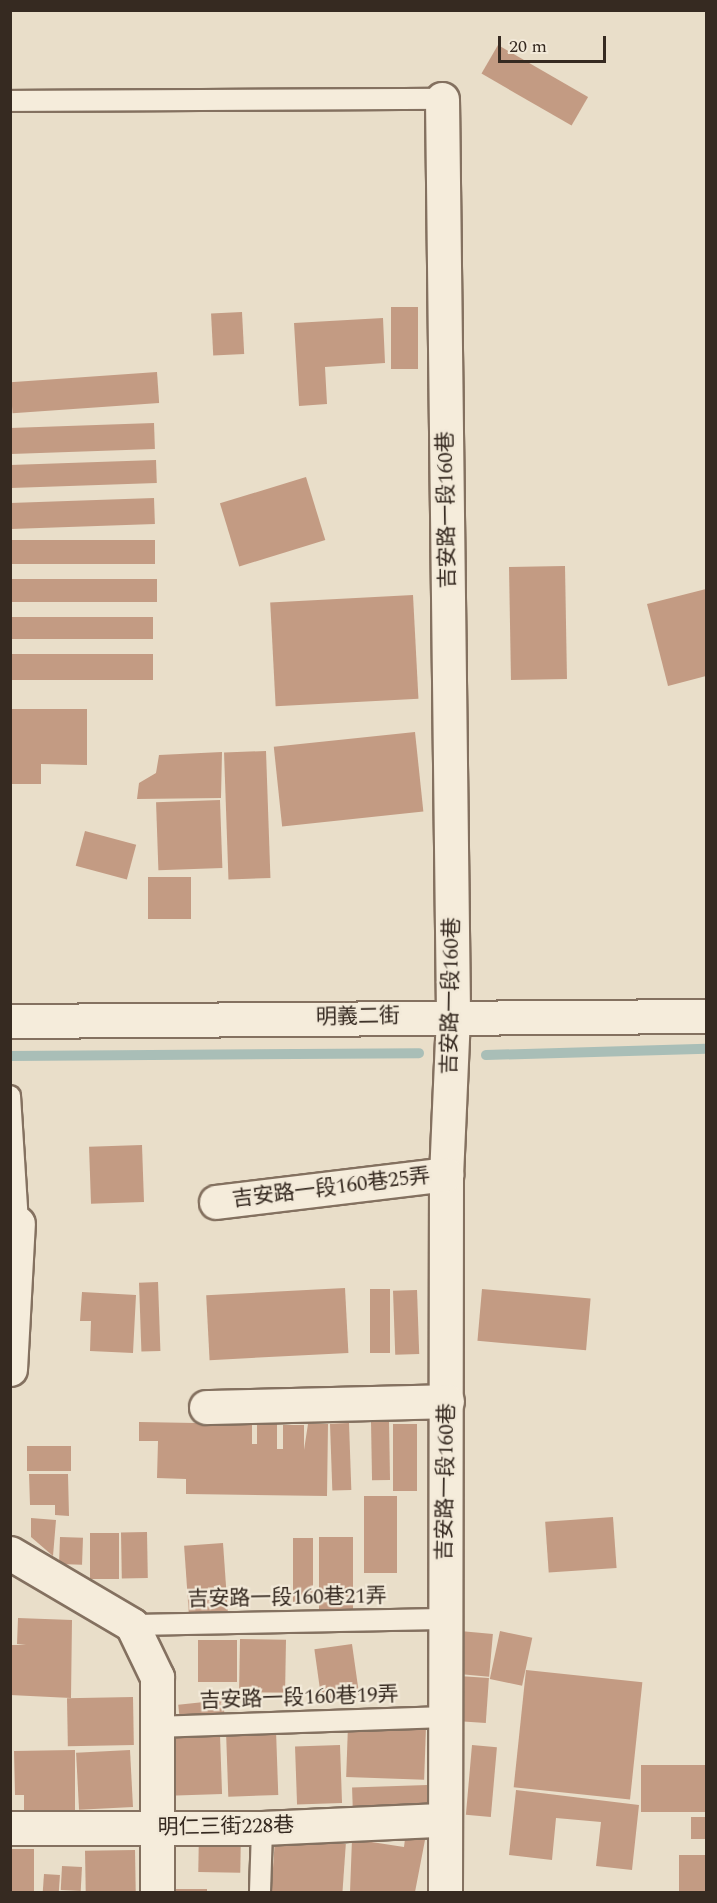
<!DOCTYPE html>
<meta charset="utf-8">
<style>
body{margin:0}
#map{position:relative;width:717px;height:1903px;overflow:hidden;background:#e9dec9;font-family:Spectral,"Noto Sans TC",serif}
div>[style]{position:absolute}
[style*='--x']{left:calc(var(--x)*1px);top:calc(var(--y)*1px);width:calc(var(--w)*1px);rotate:calc(var(--a)*1deg)}
.stream>*{height:10px;margin:-5px;padding:0 5px;transform-origin:5px;border-radius:5px;background:#a9beb7}
.building>*{inset:0;background:#c39b83;transform-origin:0 0}
.roads{filter:drop-shadow(2px 0 #847160) drop-shadow(-2px 0 #847160) drop-shadow(0 2px #847160) drop-shadow(0 -2px #847160)}
.service>*{height:20px;margin:-10px;padding:0 10px;transform-origin:10px;border-radius:10px;background:#f5ecdb}
.minor>*{height:33px;margin:-16.5px;padding:0 16.5px;transform-origin:16.5px;border-radius:16.5px;background:#f5ecdb}
span{translate:-50% -50%;white-space:nowrap;text-align:center;line-height:1.15;-webkit-text-stroke:4.5px #f2e9d8;paint-order:stroke}
.street-label{font-size:21px;color:#362a21}
.frame{position:absolute;inset:0;border:12px solid #362a21;pointer-events:none}
.scale{position:absolute;left:498px;top:36px;width:108px;height:27px;box-sizing:border-box;border:3px solid #362a21;border-top:0;padding-left:8px;font-size:18px;line-height:21px;white-space:nowrap;color:#362a21;-webkit-text-stroke:4px #f2e9d8;paint-order:stroke}
</style>
<div id="map">
<div class="stream">
<i style="--x:486;--y:1055;--w:220;--a:-1.6"></i>
<i style="--x:10;--y:1056;--w:409;--a:-0.4"></i>
</div>
<div class="building">
<i style="left:498px;top:45px;width:104px;height:33px;rotate:30deg"></i>
<i style="left:391px;top:307px;width:27px;height:62px"></i>
<i style="left:242px;top:312px;width:42px;height:31px;rotate:87deg"></i>
<i style="clip-path:polygon(383px 318px,385px 363px,325px 367px,327px 404px,299px 406px,294px 323px)"></i>
<i style="left:157px;top:372px;width:31px;height:147px;rotate:86deg"></i>
<i style="left:154px;top:423px;width:26px;height:144px;rotate:88deg"></i>
<i style="left:156px;top:460px;width:23px;height:146px;rotate:88deg"></i>
<i style="left:306px;top:477px;width:66px;height:90px;rotate:73deg"></i>
<i style="left:154px;top:498px;width:26px;height:144px;rotate:88deg"></i>
<i style="left:155px;top:540px;width:24px;height:145px;rotate:90deg"></i>
<i style="left:565px;top:566px;width:113px;height:56px;rotate:89deg"></i>
<i style="left:10px;top:579px;width:147px;height:23px"></i>
<i style="clip-path:polygon(706px 589px,706px 676px,668px 686px,647px 604px)"></i>
<i style="left:413px;top:595px;width:104px;height:143px;rotate:87deg"></i>
<i style="left:153px;top:617px;width:22px;height:143px;rotate:90deg"></i>
<i style="left:10px;top:654px;width:143px;height:26px"></i>
<i style="clip-path:polygon(10px 709px,87px 709px,87px 765px,41px 764px,41px 784px,10px 784px)"></i>
<i style="left:415px;top:732px;width:80px;height:142px;rotate:84deg"></i>
<i style="left:266px;top:751px;width:127px;height:42px;rotate:88deg"></i>
<i style="clip-path:polygon(222px 752px,221px 798px,137px 799px,139px 783px,156px 773px,159px 755px)"></i>
<i style="left:220px;top:800px;width:68px;height:64px;rotate:88deg"></i>
<i style="left:85px;top:831px;width:53px;height:36px;rotate:15deg"></i>
<i style="left:148px;top:877px;width:43px;height:42px"></i>
<i style="left:142px;top:1145px;width:57px;height:53px;rotate:88deg"></i>
<i style="left:158px;top:1282px;width:69px;height:19px;rotate:88deg"></i>
<i style="left:345px;top:1288px;width:65px;height:139px;rotate:87deg"></i>
<i style="left:370px;top:1289px;width:20px;height:64px"></i>
<i style="left:482px;top:1289px;width:109px;height:52px;rotate:5deg"></i>
<i style="left:417px;top:1290px;width:64px;height:24px;rotate:88deg"></i>
<i style="clip-path:polygon(82px 1292px,136px 1295px,133px 1353px,90px 1351px,91px 1321px,80px 1321px)"></i>
<i style="left:389px;top:1421px;width:59px;height:18px;rotate:89deg"></i>
<i style="clip-path:polygon(139px 1422px,252px 1424px,252px 1444px,257px 1444px,257px 1422px,277px 1422px,277px 1449px,283px 1449px,283px 1425px,304px 1425px,304px 1450px,308px 1424px,328px 1424px,327px 1496px,186px 1494px,186px 1479px,157px 1478px,158px 1441px,139px 1441px)"></i>
<i style="left:349px;top:1423px;width:67px;height:19px;rotate:88deg"></i>
<i style="left:393px;top:1424px;width:24px;height:67px"></i>
<i style="left:27px;top:1446px;width:44px;height:25px"></i>
<i style="clip-path:polygon(29px 1474px,68px 1474px,69px 1516px,55px 1515px,55px 1505px,30px 1505px)"></i>
<i style="left:364px;top:1496px;width:33px;height:77px"></i>
<i style="left:613px;top:1517px;width:51px;height:68px;rotate:86deg"></i>
<i style="clip-path:polygon(31px 1518px,56px 1520px,53px 1556px,31px 1537px)"></i>
<i style="left:147px;top:1532px;width:46px;height:26px;rotate:89deg"></i>
<i style="left:90px;top:1533px;width:29px;height:46px"></i>
<i style="left:60px;top:1537px;width:23px;height:27px;rotate:2deg"></i>
<i style="left:319px;top:1537px;width:34px;height:78px"></i>
<i style="left:293px;top:1538px;width:20px;height:64px"></i>
<i style="left:223px;top:1543px;width:69px;height:39px;rotate:86deg"></i>
<i style="clip-path:polygon(18px 1618px,72px 1620px,71px 1698px,10px 1695px,10px 1645px,26px 1645px,17px 1644px)"></i>
<i style="left:460px;top:1631px;width:33px;height:43px;rotate:5deg"></i>
<i style="left:500px;top:1631px;width:33px;height:49px;rotate:12deg"></i>
<i style="left:240px;top:1639px;width:46px;height:53px;rotate:1deg"></i>
<i style="left:198px;top:1640px;width:39px;height:42px"></i>
<i style="left:352px;top:1644px;width:51px;height:38px;rotate:82deg"></i>
<i style="left:526px;top:1670px;width:117px;height:118px;rotate:6deg"></i>
<i style="left:459px;top:1676px;width:30px;height:45px;rotate:4deg"></i>
<i style="left:133px;top:1697px;width:48px;height:66px;rotate:89deg"></i>
<i style="left:223px;top:1700px;width:20px;height:45px;rotate:84deg"></i>
<i style="left:348px;top:1725px;width:78px;height:52px;rotate:2deg"></i>
<i style="left:276px;top:1730px;width:65px;height:50px;rotate:88deg"></i>
<i style="left:220px;top:1735px;width:59px;height:53px;rotate:88deg"></i>
<i style="left:340px;top:1745px;width:58px;height:45px;rotate:88deg"></i>
<i style="left:472px;top:1745px;width:25px;height:70px;rotate:5deg"></i>
<i style="clip-path:polygon(75px 1750px,75px 1810px,24px 1811px,24px 1795px,15px 1795px,14px 1751px)"></i>
<i style="left:130px;top:1750px;width:57px;height:54px;rotate:87deg"></i>
<i style="left:706px;top:1765px;width:47px;height:65px;rotate:90deg"></i>
<i style="left:427px;top:1785px;width:29px;height:75px;rotate:88deg"></i>
<i style="clip-path:polygon(516px 1790px,639px 1805px,632px 1870px,596px 1866px,601px 1822px,556px 1818px,552px 1860px,509px 1855px)"></i>
<i style="left:691px;top:1817px;width:15px;height:22px"></i>
<i style="left:199px;top:1830px;width:42px;height:42px;rotate:1deg"></i>
<i style="left:275px;top:1839px;width:71px;height:53px;rotate:4deg"></i>
<i style="clip-path:polygon(352px 1839px,404px 1847px,405px 1839px,425px 1840px,415px 1892px,350px 1892px)"></i>
<i style="left:10px;top:1849px;width:24px;height:43px"></i>
<i style="left:135px;top:1850px;width:42px;height:50px;rotate:89deg"></i>
<i style="left:679px;top:1855px;width:27px;height:37px"></i>
<i style="left:62px;top:1866px;width:20px;height:24px;rotate:3deg"></i>
<i style="left:44px;top:1874px;width:16px;height:18px;rotate:4deg"></i>
<i style="left:171px;top:1889px;width:36px;height:3px"></i>
</div>
<div class="roads">
<div class="service">
<i style="--x:10;--y:101;--w:432;--a:-0.3"></i>
<i style="--x:10;--y:1096;--w:127;--a:86.4"></i>
<i style="--x:132;--y:1625;--w:312;--a:-1.1"></i>
<i style="--x:158;--y:1727;--w:285;--a:-2"></i>
<i style="--x:260;--y:1892;--w:64;--a:-88.2"></i>
</div>
<div class="minor">
<i style="--x:442;--y:99;--w:917;--a:89.31"></i>
<i style="--x:453;--y:1016;--w:158;--a:92.5"></i>
<i style="--x:446;--y:1174;--w:718;--a:90.08"></i>
<i style="--x:10;--y:1021;--w:696;--a:-0.41"></i>
<i style="--x:216;--y:1202;--w:232;--a:-6.9"></i>
<i style="--x:10;--y:1369;--w:146;--a:-86.9"></i>
<i style="--x:206;--y:1407;--w:241;--a:-1.4"></i>
<i style="--x:10;--y:1553;--w:142;--a:30.5"></i>
<i style="--x:132;--y:1625;--w:58;--a:64.3"></i>
<i style="--x:157;--y:1677;--w:215;--a:90"></i>
<i style="--x:10;--y:1828;--w:252;--a:0"></i>
<i style="--x:262;--y:1828;--w:179;--a:-2.6"></i>
</div>
</div>
<div class="street-label">
<span style="left:447px;top:510px;rotate:-91deg">吉安路一段160巷</span>
<span style="left:451px;top:996px;rotate:-89deg">吉安路一段160巷</span>
<span style="left:358px;top:1017px;rotate:-1deg">明義二街</span>
<span style="left:331px;top:1188px;rotate:-7deg">吉安路一段160巷25弄</span>
<span style="left:446px;top:1482px;rotate:-89deg">吉安路一段160巷</span>
<span style="left:287px;top:1598px;rotate:-1deg">吉安路一段160巷21弄</span>
<span style="left:299px;top:1698px;rotate:-2deg">吉安路一段160巷19弄</span>
<span style="left:226px;top:1827px;rotate:-1deg">明仁三街228巷</span>
</div>
<div class="frame"></div>
<div class="scale">20 m</div>
</div>
